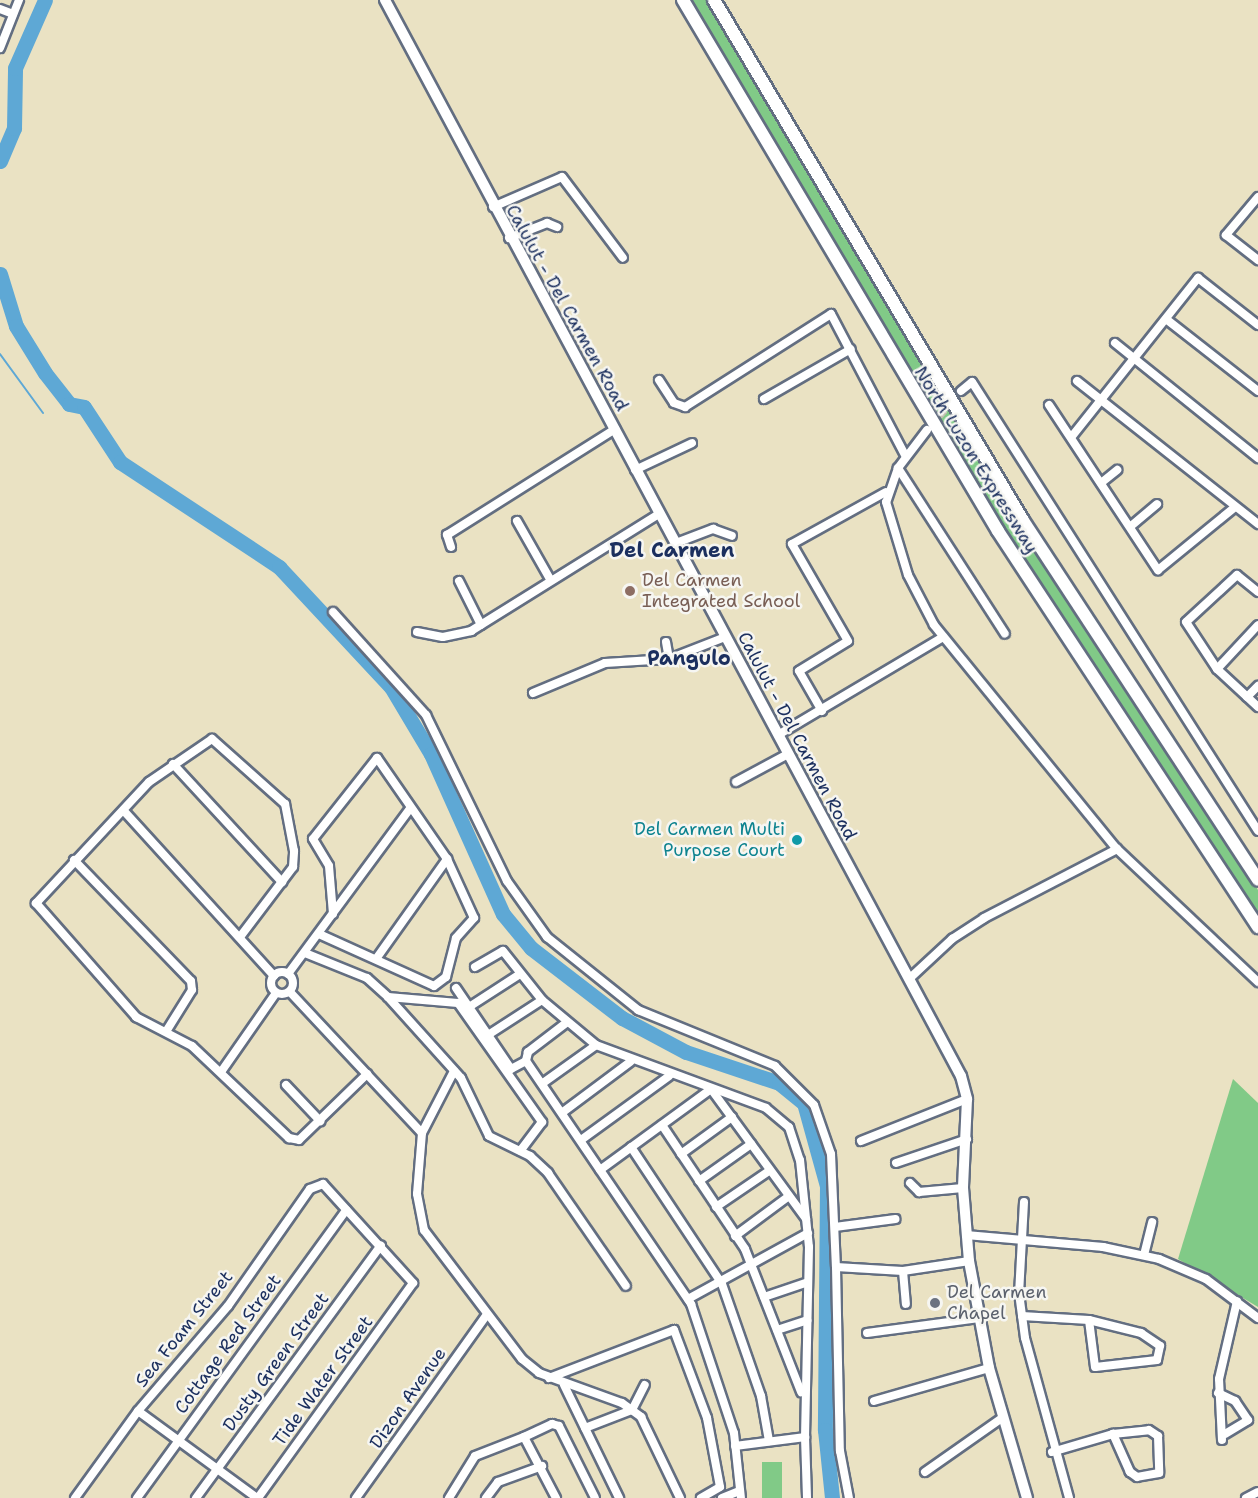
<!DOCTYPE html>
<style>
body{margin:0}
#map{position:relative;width:1258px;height:1498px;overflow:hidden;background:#eae2c3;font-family:"Shantell Sans",sans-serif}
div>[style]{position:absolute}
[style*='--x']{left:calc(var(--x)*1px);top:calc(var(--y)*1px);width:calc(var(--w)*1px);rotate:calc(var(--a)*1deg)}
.green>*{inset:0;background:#81ca87;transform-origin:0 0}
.stream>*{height:2px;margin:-1px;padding:0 1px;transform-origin:1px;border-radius:1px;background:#5ea8d5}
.river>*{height:15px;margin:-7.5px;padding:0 7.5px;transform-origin:7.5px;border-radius:7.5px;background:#5ea8d5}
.minor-tunnel>*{height:8px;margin-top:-4px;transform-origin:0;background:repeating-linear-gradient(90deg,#c1beaf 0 8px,transparent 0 12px)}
.roads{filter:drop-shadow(2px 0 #636e81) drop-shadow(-2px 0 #636e81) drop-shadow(0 2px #636e81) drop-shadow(0 -2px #636e81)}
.minor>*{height:8px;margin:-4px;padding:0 4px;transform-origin:4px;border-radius:4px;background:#fff}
.minor>.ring{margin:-4px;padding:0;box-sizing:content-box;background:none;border:8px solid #fff;border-radius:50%}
.major>*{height:10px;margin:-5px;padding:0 5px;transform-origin:5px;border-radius:5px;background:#fff}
.highway>*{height:12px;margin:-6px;padding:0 6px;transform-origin:6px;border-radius:6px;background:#fff}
.dots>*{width:16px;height:16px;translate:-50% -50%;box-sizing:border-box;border:3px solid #f6f6f2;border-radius:50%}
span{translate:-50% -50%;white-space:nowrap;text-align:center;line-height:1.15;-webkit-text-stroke:5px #f6f6f2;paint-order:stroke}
.street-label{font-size:18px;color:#1b2f5e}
.education-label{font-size:18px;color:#785e54}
.left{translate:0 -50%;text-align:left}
.culture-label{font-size:18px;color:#0d838f}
.right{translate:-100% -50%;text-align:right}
.worship-label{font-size:18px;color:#5b616d}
.neighbourhood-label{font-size:20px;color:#1b2f5e;font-weight:700}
.quarter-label{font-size:21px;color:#1b2f5e;font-weight:700}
</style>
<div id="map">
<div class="green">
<i style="clip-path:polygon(689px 0,708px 0,993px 479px,1258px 890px,1258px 922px,978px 488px)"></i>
<i style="clip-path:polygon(1233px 1079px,1258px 1103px,1258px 1307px,1178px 1259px)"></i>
<i style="left:762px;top:1462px;width:20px;height:36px"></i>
</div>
<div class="stream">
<i style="--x:0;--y:354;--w:73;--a:53.9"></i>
</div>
<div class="river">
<i style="--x:0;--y:161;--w:36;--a:-67"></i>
<i style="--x:14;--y:128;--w:60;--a:-89"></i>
<i style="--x:15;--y:68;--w:74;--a:-66.2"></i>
<i style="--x:0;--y:274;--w:54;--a:72.9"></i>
<i style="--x:16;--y:326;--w:55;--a:58.3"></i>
<i style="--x:45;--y:373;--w:39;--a:52"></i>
<i style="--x:69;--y:404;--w:15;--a:11"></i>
<i style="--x:84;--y:407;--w:66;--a:56.8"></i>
<i style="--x:120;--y:462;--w:191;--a:33.4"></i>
<i style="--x:279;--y:567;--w:164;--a:47"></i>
<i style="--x:391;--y:687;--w:78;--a:59.2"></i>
<i style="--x:431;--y:754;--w:175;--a:65.8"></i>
<i style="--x:503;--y:914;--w:44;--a:50.5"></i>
<i style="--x:531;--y:948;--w:115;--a:37.6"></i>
<i style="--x:622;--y:1018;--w:72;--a:28"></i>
<i style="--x:686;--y:1052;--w:98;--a:18.4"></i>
<i style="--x:779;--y:1083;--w:32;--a:39"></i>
<i style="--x:804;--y:1103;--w:86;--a:74.5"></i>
<i style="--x:827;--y:1186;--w:244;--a:90.5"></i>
<i style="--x:825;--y:1430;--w:68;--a:84.1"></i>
</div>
<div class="minor-tunnel">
<i style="--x:931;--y:425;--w:45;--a:-48.6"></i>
</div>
<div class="roads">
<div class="minor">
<i style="--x:0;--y:9;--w:14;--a:21"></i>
<i style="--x:0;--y:48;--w:52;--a:-68.4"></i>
<i style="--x:1258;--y:197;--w:50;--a:130.1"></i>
<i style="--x:1226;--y:235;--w:41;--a:38"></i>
<i style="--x:493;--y:207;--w:75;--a:-23.5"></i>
<i style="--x:562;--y:177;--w:101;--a:53"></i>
<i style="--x:509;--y:238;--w:41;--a:-21.5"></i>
<i style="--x:547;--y:223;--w:11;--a:22"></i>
<i style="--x:1166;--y:319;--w:117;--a:38"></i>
<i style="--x:1115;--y:343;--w:184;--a:38.8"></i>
<i style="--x:659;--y:380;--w:27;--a:57"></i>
<i style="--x:674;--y:403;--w:12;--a:20"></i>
<i style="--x:685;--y:407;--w:173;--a:-32.5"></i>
<i style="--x:831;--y:314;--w:159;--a:62.3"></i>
<i style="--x:1077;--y:381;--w:231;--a:38.3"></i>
<i style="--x:961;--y:391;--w:14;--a:-39"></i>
<i style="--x:972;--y:382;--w:532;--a:57.5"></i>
<i style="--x:764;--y:399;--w:100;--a:-29.9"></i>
<i style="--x:1049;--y:405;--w:198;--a:56.6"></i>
<i style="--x:1158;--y:570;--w:99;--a:-39.3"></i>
<i style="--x:927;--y:430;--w:48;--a:127.3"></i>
<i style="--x:898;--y:468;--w:36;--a:109"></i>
<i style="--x:886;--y:502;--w:76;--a:73.2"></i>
<i style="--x:908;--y:575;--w:56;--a:62.5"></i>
<i style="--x:934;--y:625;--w:289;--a:50.8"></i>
<i style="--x:1117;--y:849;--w:194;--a:43.3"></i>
<i style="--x:1073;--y:435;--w:201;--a:-51.5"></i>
<i style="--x:1198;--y:278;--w:76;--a:38.1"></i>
<i style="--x:898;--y:468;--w:197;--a:57.2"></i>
<i style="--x:635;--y:470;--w:63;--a:-25.3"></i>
<i style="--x:1101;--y:483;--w:21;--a:-39"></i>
<i style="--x:517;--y:521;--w:67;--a:60.4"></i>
<i style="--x:1131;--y:526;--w:34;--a:-40"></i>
<i style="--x:676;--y:543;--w:40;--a:-21"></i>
<i style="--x:713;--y:529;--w:20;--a:20"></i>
<i style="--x:451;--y:547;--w:13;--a:-108"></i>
<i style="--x:447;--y:535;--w:199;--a:-32.2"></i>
<i style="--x:459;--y:581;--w:49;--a:63.4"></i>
<i style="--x:1258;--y:592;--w:27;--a:-141"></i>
<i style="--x:1237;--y:575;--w:69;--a:137.3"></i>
<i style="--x:1186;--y:622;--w:56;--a:56.6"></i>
<i style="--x:1217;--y:669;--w:56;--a:42.8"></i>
<i style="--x:333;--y:612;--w:139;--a:47.9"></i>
<i style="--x:426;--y:715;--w:185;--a:64"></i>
<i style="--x:507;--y:881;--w:69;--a:54.5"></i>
<i style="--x:547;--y:937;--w:117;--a:38.7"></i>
<i style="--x:638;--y:1010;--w:148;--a:22.2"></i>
<i style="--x:775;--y:1066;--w:55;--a:45"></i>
<i style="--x:814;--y:1105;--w:52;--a:70.9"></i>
<i style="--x:831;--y:1154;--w:113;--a:87.5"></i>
<i style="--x:836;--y:1267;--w:67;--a:3.4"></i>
<i style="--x:903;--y:1271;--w:67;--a:-8.6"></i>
<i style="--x:417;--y:632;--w:26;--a:11"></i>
<i style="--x:443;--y:637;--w:29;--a:-12"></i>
<i style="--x:471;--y:631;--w:221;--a:-31.9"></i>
<i style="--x:666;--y:642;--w:17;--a:80"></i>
<i style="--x:1217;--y:669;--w:60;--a:-47"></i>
<i style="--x:533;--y:693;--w:78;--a:-22.6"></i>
<i style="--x:605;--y:663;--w:64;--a:-3.6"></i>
<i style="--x:669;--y:659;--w:60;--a:-21.4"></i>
<i style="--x:1247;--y:697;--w:16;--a:-45"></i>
<i style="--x:822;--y:711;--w:46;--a:-119.9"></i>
<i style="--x:799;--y:671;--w:57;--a:-31.5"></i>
<i style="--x:848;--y:641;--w:112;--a:-120"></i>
<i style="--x:792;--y:544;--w:107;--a:-29"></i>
<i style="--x:778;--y:735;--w:192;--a:-30.7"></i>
<i style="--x:173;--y:764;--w:161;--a:47.3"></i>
<i style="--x:736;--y:782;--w:59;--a:-28.3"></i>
<i style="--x:124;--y:811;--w:223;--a:47.7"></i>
<i style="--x:74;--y:860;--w:168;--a:46"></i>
<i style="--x:191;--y:981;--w:9;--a:84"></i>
<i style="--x:192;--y:990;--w:47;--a:122"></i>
<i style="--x:319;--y:934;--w:126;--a:24.3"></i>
<i style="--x:434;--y:986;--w:15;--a:-37"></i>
<i style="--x:446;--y:977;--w:40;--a:-75.6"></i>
<i style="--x:456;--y:938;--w:27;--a:-48"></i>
<i style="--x:474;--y:918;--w:65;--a:-114.6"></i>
<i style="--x:447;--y:859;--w:123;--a:-124.7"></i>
<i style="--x:377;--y:758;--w:103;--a:128.3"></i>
<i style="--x:313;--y:839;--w:31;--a:59"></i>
<i style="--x:329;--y:866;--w:48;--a:85.2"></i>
<i style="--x:240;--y:937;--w:88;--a:-52.9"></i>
<i style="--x:293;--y:867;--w:16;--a:-86"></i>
<i style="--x:294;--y:851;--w:48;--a:-100.8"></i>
<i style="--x:285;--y:804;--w:98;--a:-138.3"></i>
<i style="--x:212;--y:739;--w:76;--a:145.7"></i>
<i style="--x:149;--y:782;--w:166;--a:133"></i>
<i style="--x:36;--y:903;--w:152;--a:48.7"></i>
<i style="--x:136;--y:1017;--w:63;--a:27.4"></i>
<i style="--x:192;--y:1046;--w:134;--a:43.5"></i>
<i style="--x:289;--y:1138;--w:10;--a:11"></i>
<i style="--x:299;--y:1140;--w:95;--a:-44.1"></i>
<i style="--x:305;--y:953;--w:67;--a:22"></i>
<i style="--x:367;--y:978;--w:28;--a:42"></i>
<i style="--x:388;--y:997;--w:109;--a:48"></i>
<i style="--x:461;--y:1078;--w:64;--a:64.2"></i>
<i style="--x:489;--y:1136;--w:46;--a:26"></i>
<i style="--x:530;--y:1156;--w:25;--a:43"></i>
<i style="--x:548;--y:1173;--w:137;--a:55.4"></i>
<i style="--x:376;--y:959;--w:123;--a:-54.6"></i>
<i style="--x:475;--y:967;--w:32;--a:-30"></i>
<i style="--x:503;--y:951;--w:63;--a:51.5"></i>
<i style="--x:542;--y:1000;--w:70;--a:39.8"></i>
<i style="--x:596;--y:1045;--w:181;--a:20.3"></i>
<i style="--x:766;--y:1108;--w:30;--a:40"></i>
<i style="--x:789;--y:1127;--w:35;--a:72"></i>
<i style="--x:800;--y:1160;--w:87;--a:84.1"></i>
<i style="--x:809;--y:1247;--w:190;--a:91.2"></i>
<i class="ring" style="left:271px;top:972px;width:14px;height:14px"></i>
<i style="--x:288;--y:974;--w:204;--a:-53.6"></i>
<i style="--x:909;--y:979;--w:59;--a:-42.9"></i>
<i style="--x:952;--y:939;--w:38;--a:-33"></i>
<i style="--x:984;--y:918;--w:150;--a:-27.4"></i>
<i style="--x:456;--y:988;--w:98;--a:55.8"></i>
<i style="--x:511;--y:1069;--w:17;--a:-28"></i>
<i style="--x:290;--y:992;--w:193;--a:46.9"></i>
<i style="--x:388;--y:997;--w:70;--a:4.9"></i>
<i style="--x:458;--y:1003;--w:146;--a:54.8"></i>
<i style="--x:542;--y:1122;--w:36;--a:127"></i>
<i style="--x:469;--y:1007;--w:61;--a:-32.9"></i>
<i style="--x:566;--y:1023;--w:48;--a:142.7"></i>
<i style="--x:528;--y:1052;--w:9;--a:103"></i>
<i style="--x:526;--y:1061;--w:294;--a:55.8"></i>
<i style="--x:691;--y:1304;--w:136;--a:71.6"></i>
<i style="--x:734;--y:1433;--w:65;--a:83.9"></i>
<i style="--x:488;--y:1035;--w:64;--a:-32.9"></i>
<i style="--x:454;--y:1071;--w:70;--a:117.3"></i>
<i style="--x:422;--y:1133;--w:61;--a:94.7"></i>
<i style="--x:417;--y:1194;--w:37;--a:79"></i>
<i style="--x:424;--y:1230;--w:162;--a:52.8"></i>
<i style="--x:522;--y:1359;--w:22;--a:39"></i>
<i style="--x:539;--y:1373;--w:88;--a:19.9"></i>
<i style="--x:622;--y:1403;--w:24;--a:36"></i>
<i style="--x:641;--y:1417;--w:90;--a:64.3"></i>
<i style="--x:221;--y:1072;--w:96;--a:-55.2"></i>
<i style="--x:543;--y:1083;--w:65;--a:-35.6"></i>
<i style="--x:286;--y:1085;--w:50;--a:46.6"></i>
<i style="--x:563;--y:1112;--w:84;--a:-36.7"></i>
<i style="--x:662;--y:1125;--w:149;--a:56.2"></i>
<i style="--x:745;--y:1249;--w:154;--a:68.6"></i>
<i style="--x:581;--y:1140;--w:109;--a:-36"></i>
<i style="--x:861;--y:1141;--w:114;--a:-21.6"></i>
<i style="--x:631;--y:1147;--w:164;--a:56.4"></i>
<i style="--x:722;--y:1284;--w:119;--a:70.8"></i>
<i style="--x:761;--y:1396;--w:46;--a:79.9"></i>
<i style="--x:681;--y:1154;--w:63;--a:-36"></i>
<i style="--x:896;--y:1163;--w:75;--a:-18.7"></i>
<i style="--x:600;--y:1170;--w:137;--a:-36.1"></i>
<i style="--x:711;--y:1089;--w:161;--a:53.8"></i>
<i style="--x:699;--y:1181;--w:64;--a:-35.4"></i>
<i style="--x:910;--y:1183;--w:13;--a:45"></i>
<i style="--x:919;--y:1192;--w:44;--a:-5.2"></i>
<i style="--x:1024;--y:1202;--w:91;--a:93.1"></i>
<i style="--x:1019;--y:1293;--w:45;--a:82.4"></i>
<i style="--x:1025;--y:1338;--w:166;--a:74.6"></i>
<i style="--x:716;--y:1207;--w:64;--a:-34.2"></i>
<i style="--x:835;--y:1227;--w:61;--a:-7.6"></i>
<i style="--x:966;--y:1235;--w:138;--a:5"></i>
<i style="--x:1103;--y:1247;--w:57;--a:12.1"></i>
<i style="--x:1159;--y:1259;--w:51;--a:23.1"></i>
<i style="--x:1206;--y:1279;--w:65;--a:36.9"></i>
<i style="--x:735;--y:1236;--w:67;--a:-36.5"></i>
<i style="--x:1144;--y:1255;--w:34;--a:-76"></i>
<i style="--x:836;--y:1267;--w:184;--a:88.8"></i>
<i style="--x:840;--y:1451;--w:48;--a:79.2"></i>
<i style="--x:903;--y:1271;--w:33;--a:85"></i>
<i style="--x:764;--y:1297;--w:46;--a:-18.8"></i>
<i style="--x:688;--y:1299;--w:137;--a:-28.8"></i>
<i style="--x:1022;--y:1316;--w:67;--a:3.4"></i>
<i style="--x:1089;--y:1320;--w:54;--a:14"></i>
<i style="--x:1141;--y:1333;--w:23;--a:34"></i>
<i style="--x:1160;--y:1346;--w:14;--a:102"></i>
<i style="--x:1157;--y:1360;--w:62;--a:173.6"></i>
<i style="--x:1095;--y:1367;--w:47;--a:-97.3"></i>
<i style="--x:777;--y:1330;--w:32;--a:-18"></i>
<i style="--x:867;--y:1333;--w:113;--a:-7.6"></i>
<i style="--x:549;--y:1378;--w:134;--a:-21"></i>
<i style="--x:674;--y:1330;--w:94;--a:69.4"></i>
<i style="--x:707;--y:1418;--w:70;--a:79.3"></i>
<i style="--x:720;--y:1487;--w:22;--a:150"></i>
<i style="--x:564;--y:1385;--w:126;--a:64"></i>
<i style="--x:1218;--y:1393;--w:19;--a:25"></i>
<i style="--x:1235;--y:1401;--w:23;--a:56"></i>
<i style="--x:874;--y:1401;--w:120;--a:-16"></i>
<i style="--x:138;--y:1411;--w:147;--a:36.2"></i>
<i style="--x:585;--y:1428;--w:50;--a:-21"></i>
<i style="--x:632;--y:1410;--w:28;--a:-63"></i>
<i style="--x:1225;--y:1434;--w:27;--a:-31"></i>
<i style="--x:524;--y:1437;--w:31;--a:-25"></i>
<i style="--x:552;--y:1424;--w:7;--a:16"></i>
<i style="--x:559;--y:1426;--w:80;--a:63.4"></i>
<i style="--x:1222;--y:1440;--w:61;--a:-92.8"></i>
<i style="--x:1219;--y:1379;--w:80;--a:-77"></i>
<i style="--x:735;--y:1446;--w:71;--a:-7.3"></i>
<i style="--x:805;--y:1437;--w:61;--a:88.1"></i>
<i style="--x:1052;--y:1452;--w:64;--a:-16.4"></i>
<i style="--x:1113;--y:1434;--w:36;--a:-6"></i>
<i style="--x:1149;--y:1430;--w:11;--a:34"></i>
<i style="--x:1158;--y:1436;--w:37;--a:88"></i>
<i style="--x:1159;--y:1473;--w:22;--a:170"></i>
<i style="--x:1137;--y:1477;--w:9;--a:-144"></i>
<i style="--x:1130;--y:1472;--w:42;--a:-114.1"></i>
<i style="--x:925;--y:1472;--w:94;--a:-35"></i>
<i style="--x:75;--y:1498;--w:107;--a:-54.1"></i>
<i style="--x:138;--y:1411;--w:138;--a:-49.4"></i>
<i style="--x:228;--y:1306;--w:143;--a:-55"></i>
<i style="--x:310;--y:1189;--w:14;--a:-21"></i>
<i style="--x:323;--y:1184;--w:134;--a:47.7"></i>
<i style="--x:413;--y:1283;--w:265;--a:125.8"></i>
<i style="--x:137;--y:1498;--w:356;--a:-54"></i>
<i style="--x:196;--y:1498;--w:313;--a:-53.8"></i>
<i style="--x:356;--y:1498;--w:224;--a:-54.5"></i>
<i style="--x:449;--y:1498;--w:49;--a:-58.2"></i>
<i style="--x:475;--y:1456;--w:53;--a:-21.2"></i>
<i style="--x:524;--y:1437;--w:69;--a:62.3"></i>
<i style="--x:486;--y:1498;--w:20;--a:-53"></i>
<i style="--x:498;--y:1482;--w:47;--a:-20"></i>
<i style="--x:722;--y:1498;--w:18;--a:-22"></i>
<i style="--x:1246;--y:1498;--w:13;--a:-27"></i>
</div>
<div class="major">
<i style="--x:385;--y:0;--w:1220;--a:61.84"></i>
<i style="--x:961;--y:1076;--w:24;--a:75"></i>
<i style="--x:967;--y:1099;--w:89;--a:92.6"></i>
<i style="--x:963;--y:1188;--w:73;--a:85.3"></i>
<i style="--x:969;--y:1261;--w:109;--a:79.4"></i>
<i style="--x:989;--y:1368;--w:135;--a:73.7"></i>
</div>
<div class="highway">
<i style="--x:683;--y:0;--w:617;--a:59.32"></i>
<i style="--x:998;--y:531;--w:474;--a:56.7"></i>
<i style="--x:714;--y:0;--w:604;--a:59.31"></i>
<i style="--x:1022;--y:519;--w:431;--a:56.8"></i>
</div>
</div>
<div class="dots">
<i style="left:630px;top:591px;background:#8d6e63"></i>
<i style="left:797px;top:840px;background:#0f9aa8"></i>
<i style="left:935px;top:1303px;background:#6b7280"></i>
</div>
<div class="street-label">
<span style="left:567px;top:308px;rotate:61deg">Calulut - Del Carmen Road</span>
<span style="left:976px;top:460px;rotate:58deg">North Luzon Expressway</span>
<span style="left:797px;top:736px;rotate:62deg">Calulut - Del Carmen Road</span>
<span style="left:184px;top:1329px;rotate:-51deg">Sea Foam Street</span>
<span style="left:228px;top:1344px;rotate:-54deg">Cottage Red Street</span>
<span style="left:276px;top:1362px;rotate:-54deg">Dusty Green Street</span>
<span style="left:323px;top:1381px;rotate:-54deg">Tide Water Street</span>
<span style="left:408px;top:1398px;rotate:-55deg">Dizon Avenue</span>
</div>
<div class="education-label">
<span class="left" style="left:642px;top:591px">Del Carmen<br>Integrated School</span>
</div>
<div class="culture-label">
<span class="right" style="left:785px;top:840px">Del Carmen Multi<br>Purpose Court</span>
</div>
<div class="worship-label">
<span class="left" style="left:947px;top:1303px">Del Carmen<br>Chapel</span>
</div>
<div class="neighbourhood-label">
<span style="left:689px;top:658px">Pangulo</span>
</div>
<div class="quarter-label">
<span style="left:672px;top:550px">Del Carmen</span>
</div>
</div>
